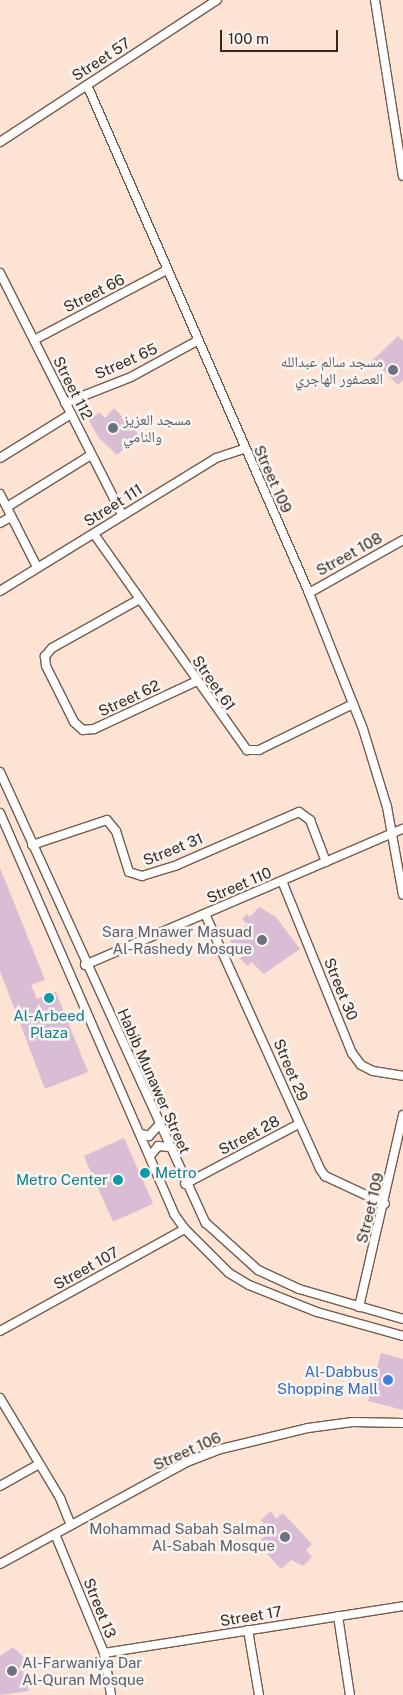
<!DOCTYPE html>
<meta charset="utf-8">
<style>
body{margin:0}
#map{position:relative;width:403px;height:1695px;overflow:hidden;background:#fce3d4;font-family:"Public Sans","Noto Naskh Arabic",sans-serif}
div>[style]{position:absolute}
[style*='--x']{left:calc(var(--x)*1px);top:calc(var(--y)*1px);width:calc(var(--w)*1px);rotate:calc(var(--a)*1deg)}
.building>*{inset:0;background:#d8bdd4;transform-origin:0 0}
.roads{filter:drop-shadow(1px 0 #765b4b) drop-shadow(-1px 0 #765b4b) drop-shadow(0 1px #765b4b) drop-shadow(0 -1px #765b4b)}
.minor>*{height:8px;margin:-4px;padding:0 4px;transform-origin:4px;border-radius:4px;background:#fff}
.dots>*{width:14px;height:14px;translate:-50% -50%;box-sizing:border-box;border:2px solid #faf4f0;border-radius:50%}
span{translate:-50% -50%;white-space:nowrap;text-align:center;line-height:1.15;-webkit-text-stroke:5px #faf4f0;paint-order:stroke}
.street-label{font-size:15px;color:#342922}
.worship-label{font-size:15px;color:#5b616d}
.right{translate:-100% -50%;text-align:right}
.left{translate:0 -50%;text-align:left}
.culture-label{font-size:15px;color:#0d838f}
.shop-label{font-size:15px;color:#366cbe}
.scale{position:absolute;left:220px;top:30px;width:118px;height:22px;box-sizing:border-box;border:2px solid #342922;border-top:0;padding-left:6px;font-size:15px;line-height:18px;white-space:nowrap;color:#342922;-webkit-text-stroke:4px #faf4f0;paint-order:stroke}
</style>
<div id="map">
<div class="building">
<i style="clip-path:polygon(398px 336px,403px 341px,403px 380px,398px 385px,373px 360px)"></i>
<i style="clip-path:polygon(114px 408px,139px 435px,117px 455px,99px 438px,89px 421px,99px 412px,105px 418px)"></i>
<i style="clip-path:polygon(0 868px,45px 980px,31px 985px,37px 999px,56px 992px,88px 1072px,45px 1089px,0 971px)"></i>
<i style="clip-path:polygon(259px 907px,276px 917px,300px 949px,264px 974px,251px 962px,248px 966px,240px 959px,244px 954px,230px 941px,247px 924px,242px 919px,247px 914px,250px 917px)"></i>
<i style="left:124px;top:1138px;width:72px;height:44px;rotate:66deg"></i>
<i style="clip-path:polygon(381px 1353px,403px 1359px,403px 1410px,368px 1401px)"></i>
<i style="clip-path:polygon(271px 1511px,276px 1519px,283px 1513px,312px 1544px,306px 1550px,312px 1557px,303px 1566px,291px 1560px,281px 1569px,257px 1543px,271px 1531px,261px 1520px)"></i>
<i style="clip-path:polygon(13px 1647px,29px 1663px,22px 1669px,29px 1691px,0 1695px,0 1656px)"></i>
</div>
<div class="roads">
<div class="minor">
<i style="--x:375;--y:0;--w:178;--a:81"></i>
<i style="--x:87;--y:85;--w:554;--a:66.39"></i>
<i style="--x:309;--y:593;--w:146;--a:68.3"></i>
<i style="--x:363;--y:729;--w:82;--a:72.9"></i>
<i style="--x:387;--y:807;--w:89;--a:79.7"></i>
<i style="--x:0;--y:142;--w:259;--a:-33.2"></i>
<i style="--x:0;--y:273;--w:271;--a:63.2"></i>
<i style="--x:34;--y:340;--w:150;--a:-27.8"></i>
<i style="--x:65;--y:403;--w:71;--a:-21.5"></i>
<i style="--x:131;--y:377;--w:75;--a:-28.6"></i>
<i style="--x:0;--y:458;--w:84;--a:-31.8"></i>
<i style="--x:0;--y:494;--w:82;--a:63.1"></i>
<i style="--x:7;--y:507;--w:99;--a:-31.8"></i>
<i style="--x:0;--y:523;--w:13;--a:-29"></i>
<i style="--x:94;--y:534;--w:265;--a:54.7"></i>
<i style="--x:247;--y:750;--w:12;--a:0"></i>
<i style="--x:259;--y:750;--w:105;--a:-26.1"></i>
<i style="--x:0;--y:591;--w:254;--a:-31.6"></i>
<i style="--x:216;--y:458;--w:29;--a:-18"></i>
<i style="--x:309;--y:593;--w:108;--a:-29.4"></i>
<i style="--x:138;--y:600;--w:98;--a:150.8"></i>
<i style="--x:52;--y:648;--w:11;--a:131"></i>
<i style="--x:45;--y:656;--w:10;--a:84"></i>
<i style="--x:46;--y:666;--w:63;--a:63.4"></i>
<i style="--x:74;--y:722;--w:12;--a:42"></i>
<i style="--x:83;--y:730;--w:11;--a:-5"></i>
<i style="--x:94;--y:729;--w:114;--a:-25"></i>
<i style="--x:0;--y:772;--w:496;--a:65.5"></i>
<i style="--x:206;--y:1223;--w:70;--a:42.1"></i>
<i style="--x:258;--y:1270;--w:45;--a:24.9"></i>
<i style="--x:299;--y:1289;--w:108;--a:16.1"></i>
<i style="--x:0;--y:813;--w:437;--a:66.5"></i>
<i style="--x:174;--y:1214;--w:19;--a:54"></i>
<i style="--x:185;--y:1229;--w:62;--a:45"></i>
<i style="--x:229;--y:1273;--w:23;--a:31"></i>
<i style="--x:249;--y:1285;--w:73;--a:21.7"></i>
<i style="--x:317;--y:1312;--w:89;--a:15.6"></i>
<i style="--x:32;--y:845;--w:79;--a:-18.4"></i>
<i style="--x:107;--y:820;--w:14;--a:51"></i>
<i style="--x:116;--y:831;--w:43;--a:72.4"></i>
<i style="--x:129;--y:872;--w:14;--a:17"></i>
<i style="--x:142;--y:876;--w:37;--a:-17"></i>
<i style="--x:177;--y:865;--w:133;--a:-23.5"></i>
<i style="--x:299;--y:812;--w:14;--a:36"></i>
<i style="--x:310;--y:820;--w:45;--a:69.1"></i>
<i style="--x:282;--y:881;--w:186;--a:67.9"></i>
<i style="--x:352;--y:1053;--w:15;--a:53"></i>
<i style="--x:361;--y:1065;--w:13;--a:27"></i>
<i style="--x:373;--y:1071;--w:30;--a:9"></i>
<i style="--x:205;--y:914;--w:280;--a:65.7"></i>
<i style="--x:320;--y:1169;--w:9;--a:54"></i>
<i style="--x:325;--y:1176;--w:66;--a:25"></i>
<i style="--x:85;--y:965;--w:346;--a:-23.2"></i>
<i style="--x:141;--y:1134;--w:8;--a:14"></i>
<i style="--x:149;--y:1136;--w:15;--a:-48"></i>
<i style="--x:150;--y:1156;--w:13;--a:-51"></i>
<i style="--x:158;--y:1146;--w:11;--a:5"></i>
<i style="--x:185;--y:1184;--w:129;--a:-27.8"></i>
<i style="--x:359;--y:1307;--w:197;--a:-77.1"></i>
<i style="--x:0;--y:1331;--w:211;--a:-28.9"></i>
<i style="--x:0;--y:1398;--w:117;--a:59"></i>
<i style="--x:60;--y:1498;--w:29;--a:68"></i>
<i style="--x:0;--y:1486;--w:45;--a:-29.4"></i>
<i style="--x:55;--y:1534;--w:129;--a:67.6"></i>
<i style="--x:104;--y:1653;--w:43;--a:80.5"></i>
<i style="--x:0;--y:1564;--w:213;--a:-28.6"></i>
<i style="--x:187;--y:1462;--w:36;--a:-21"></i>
<i style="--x:221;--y:1449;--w:89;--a:-13.6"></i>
<i style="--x:308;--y:1428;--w:45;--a:-7.6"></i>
<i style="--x:353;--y:1422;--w:50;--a:1.1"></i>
<i style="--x:338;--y:1616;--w:80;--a:81.4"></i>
<i style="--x:248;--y:1630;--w:66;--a:80.4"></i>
<i style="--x:104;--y:1653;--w:303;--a:-8.9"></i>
</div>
</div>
<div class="dots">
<i style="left:393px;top:370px;background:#6b7280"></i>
<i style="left:113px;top:428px;background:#6b7280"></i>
<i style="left:262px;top:940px;background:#6b7280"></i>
<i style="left:49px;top:998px;background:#0f9aa8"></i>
<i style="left:145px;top:1173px;background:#0f9aa8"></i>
<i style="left:118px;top:1180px;background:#0f9aa8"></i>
<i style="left:388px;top:1380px;background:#3f7fe0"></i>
<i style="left:285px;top:1537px;background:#6b7280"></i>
<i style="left:12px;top:1671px;background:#6b7280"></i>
</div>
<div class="street-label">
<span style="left:101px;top:59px;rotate:-33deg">Street 57</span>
<span style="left:94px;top:293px;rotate:-27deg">Street 66</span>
<span style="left:126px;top:361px;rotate:-24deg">Street 65</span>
<span style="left:73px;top:388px;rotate:63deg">Street 112</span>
<span style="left:273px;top:479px;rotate:66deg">Street 109</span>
<span style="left:113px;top:505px;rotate:-32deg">Street 111</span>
<span style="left:349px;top:554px;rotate:-29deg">Street 108</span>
<span style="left:214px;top:683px;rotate:55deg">Street 61</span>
<span style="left:129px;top:698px;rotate:-25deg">Street 62</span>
<span style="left:173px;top:849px;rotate:-22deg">Street 31</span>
<span style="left:239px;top:885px;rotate:-23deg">Street 110</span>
<span style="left:341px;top:989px;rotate:68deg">Street 30</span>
<span style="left:291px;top:1070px;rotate:67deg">Street 29</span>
<span style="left:154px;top:1081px;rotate:66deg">Habib Munawer Street</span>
<span style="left:249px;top:1135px;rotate:-28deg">Street 28</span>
<span style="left:370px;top:1208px;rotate:-76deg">Street 109</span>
<span style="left:86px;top:1268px;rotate:-29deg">Street 107</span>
<span style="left:187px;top:1451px;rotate:-24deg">Street 106</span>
<span style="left:100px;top:1608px;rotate:68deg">Street 13</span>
<span style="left:251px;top:1616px;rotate:-9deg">Street 17</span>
</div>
<div class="worship-label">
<span class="right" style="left:383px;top:370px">مسجد سالم عبدالله<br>العصفور الهاجري</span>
<span class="left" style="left:123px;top:428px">مسجد العزيز<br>والنامي</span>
<span class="right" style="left:252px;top:940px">Sara Mnawer Masuad<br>Al-Rashedy Mosque</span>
<span class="right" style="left:275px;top:1537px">Mohammad Sabah Salman<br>Al-Sabah Mosque</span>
<span class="left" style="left:22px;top:1671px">Al-Farwaniya Dar<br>Al-Quran Mosque</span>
</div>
<div class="culture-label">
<span style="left:49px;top:1024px">Al-Arbeed<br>Plaza</span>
<span class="left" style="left:155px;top:1173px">Metro</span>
<span class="right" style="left:108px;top:1180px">Metro Center</span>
</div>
<div class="shop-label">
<span class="right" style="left:378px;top:1380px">Al-Dabbus<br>Shopping Mall</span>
</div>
<div class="scale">100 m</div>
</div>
